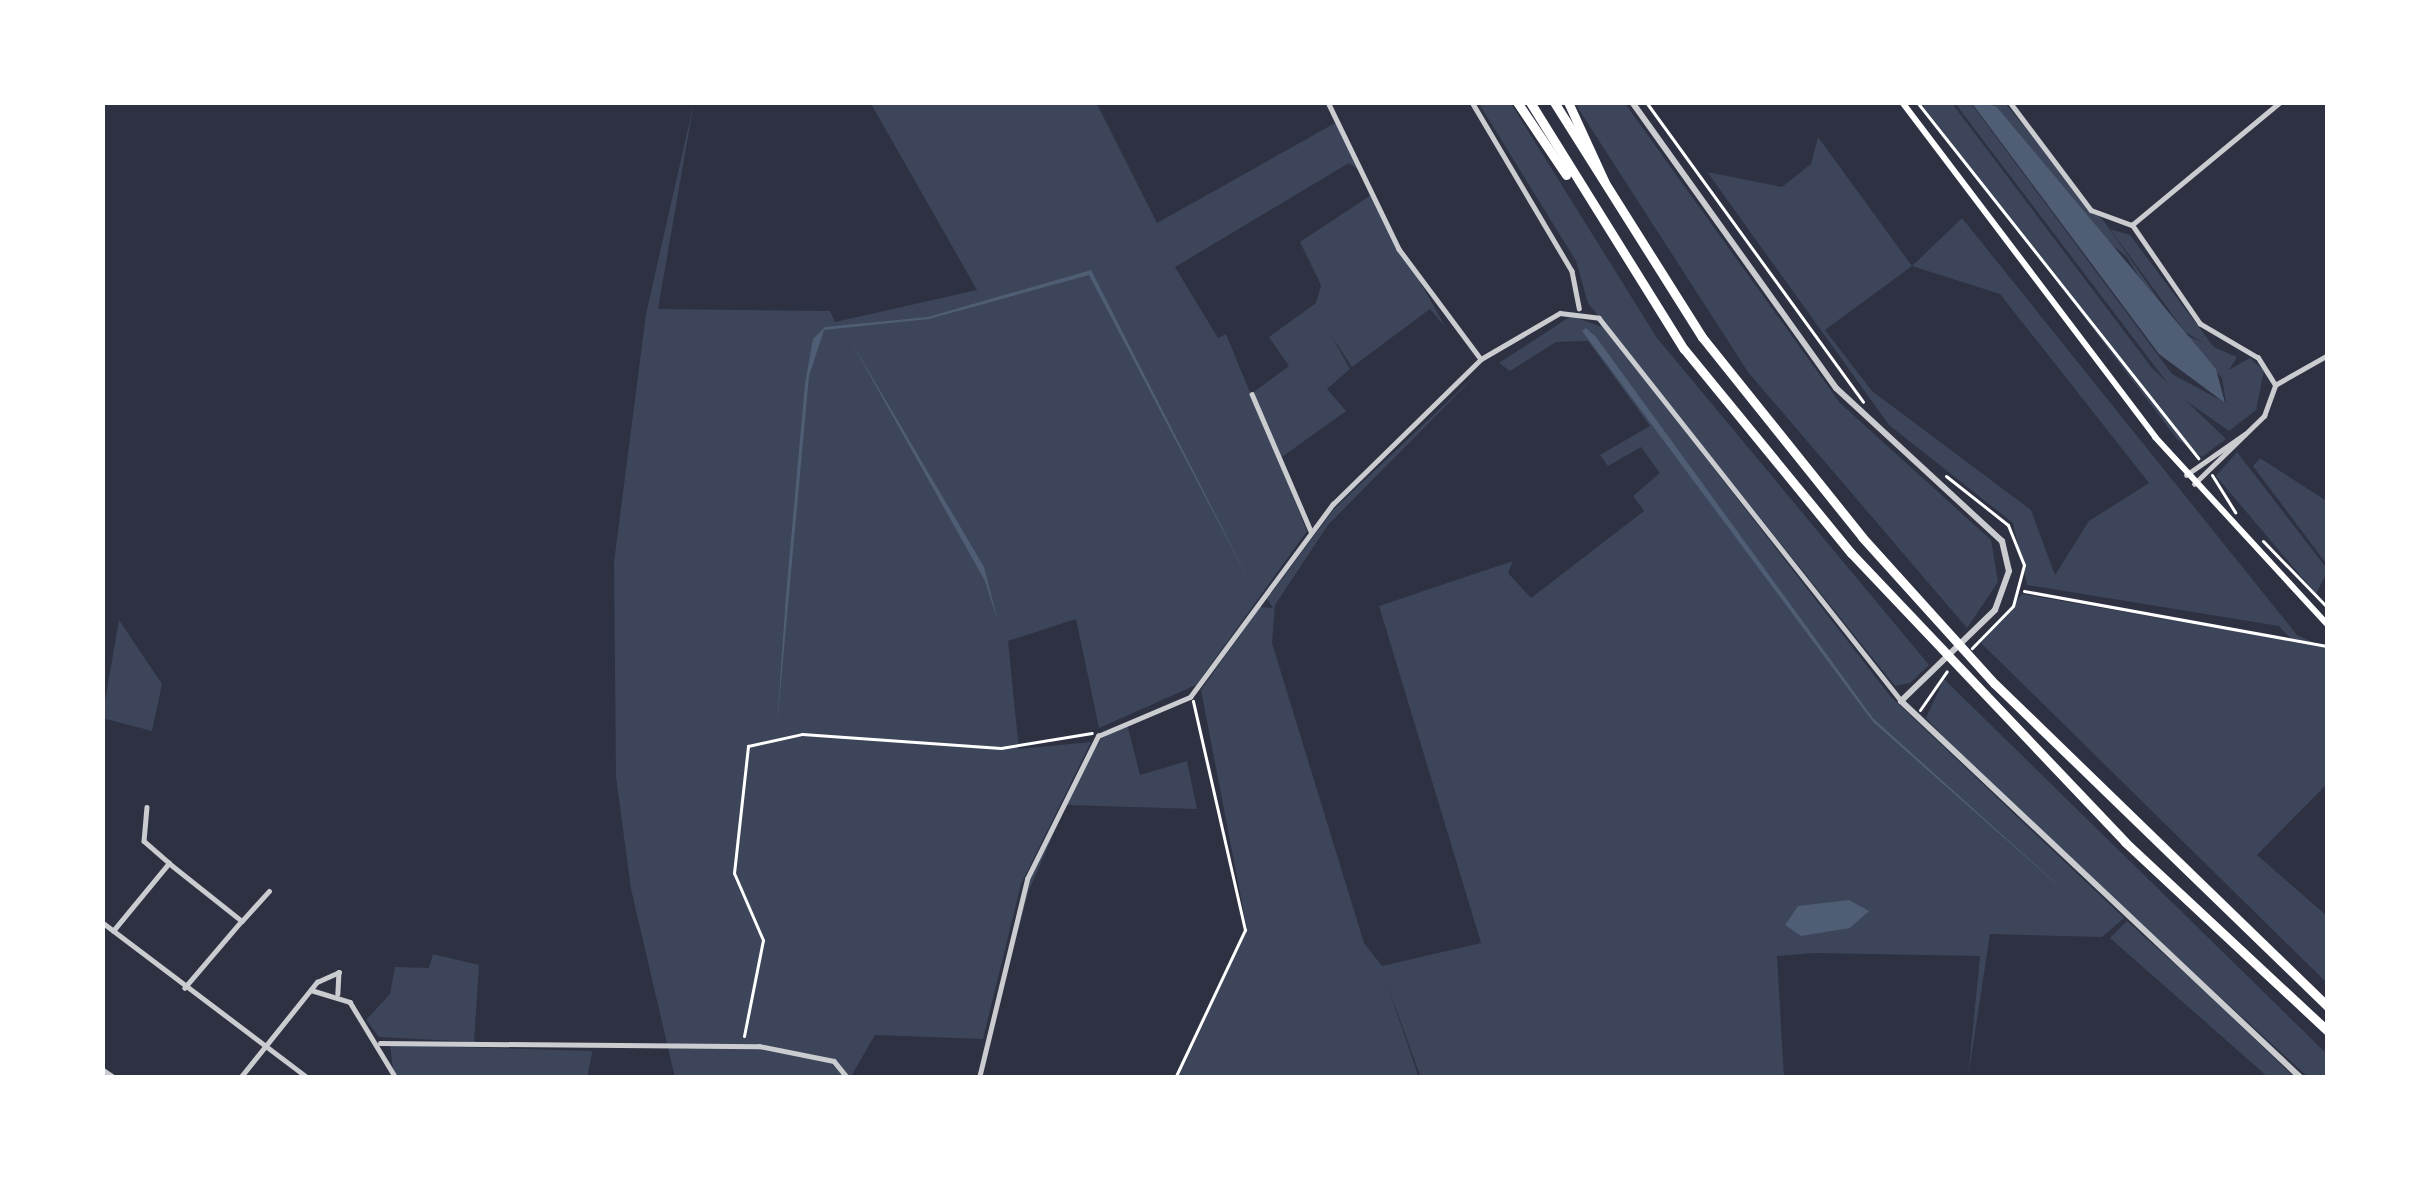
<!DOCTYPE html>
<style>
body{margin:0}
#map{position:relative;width:2430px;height:1180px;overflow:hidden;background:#2d3142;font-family:Signika,sans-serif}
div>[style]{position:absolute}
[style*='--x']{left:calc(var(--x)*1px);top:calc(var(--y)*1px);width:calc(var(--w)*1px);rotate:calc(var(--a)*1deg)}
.green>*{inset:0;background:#3c4559}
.water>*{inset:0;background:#4f5d75}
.path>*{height:3px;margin:-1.5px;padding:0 1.5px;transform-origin:1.5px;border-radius:1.5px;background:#fff}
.minor>*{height:4.5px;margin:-2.25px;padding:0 2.25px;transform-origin:2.25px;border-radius:2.25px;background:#caccd0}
.tertiary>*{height:6px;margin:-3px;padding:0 3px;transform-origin:3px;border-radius:3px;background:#caccd0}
.secondary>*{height:6px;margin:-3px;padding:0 3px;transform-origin:3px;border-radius:3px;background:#fff}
.motorway>*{height:9px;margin:-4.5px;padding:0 4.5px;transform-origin:4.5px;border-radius:4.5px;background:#fff}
span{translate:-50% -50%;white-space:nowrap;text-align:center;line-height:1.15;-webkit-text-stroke:10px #fff;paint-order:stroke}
.frame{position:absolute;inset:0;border:105px solid #fff;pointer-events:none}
</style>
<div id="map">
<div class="green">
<i style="clip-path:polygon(694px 102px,658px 309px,830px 311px,835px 322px,977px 290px,870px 102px,1096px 102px,1157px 223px,1335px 123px,1363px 173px,1349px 163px,1175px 267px,1218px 338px,1226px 334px,1307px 531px,1196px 685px,1099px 728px,1076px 619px,1008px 641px,1019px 749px,1091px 742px,1021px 884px,983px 1039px,875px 1035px,850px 1078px,675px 1078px,631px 889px,616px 777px,614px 562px,646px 314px)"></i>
<i style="clip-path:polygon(1478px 102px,1510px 102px,1657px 338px,1929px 665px,1910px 683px,1895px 686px,1588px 303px,1576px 261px)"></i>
<i style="clip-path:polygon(1574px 102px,1624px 102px,1840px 403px,1991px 540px,1998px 582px,1967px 628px,1748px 372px)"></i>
<i style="clip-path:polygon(1920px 102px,1951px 102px,2152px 368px,2226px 439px,2202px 457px,2177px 439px)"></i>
<i style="clip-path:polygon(1954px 102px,1970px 102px,2172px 374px,2226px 403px,2222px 378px,2158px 309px,2127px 257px,2085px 223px,1993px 102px,2004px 102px,2106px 224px,2183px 334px,2237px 357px,2229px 370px,2250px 358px,2264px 371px,2256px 410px,2229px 431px,2175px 393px)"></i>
<i style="clip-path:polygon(evenodd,1682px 137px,1707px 172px,1782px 187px,1811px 164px,1818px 137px,1912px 266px,1962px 218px,2297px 635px,2328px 649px,2328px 783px,2257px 855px,2328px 917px,2328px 984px,1981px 643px,2022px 594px,2293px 641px,2279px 626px,2027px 585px,2013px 523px,1889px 425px,1682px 137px,1912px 266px,2000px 294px,2149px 483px,2089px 521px,2055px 575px,2031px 510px,1872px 391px,1825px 330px,1912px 266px)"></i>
<i style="clip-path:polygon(1371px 195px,1446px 328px,1430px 309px,1352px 367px,1331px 335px,1350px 369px,1327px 389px,1346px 411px,1282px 457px,1251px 394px,1289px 366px,1269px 337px,1316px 303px,1321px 285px,1300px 242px)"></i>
<i style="clip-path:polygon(2110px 229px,2130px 235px,2216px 350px,2185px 332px)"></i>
<i style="clip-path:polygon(evenodd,1571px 316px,1605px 328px,1891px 697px,2124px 918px,2102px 937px,1990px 934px,1968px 1078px,1980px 956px,1814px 953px,1777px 956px,1784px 1078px,1421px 1078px,1387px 984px,1419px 1078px,1178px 1078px,1247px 929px,1201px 690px,1260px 607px,1273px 608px,1267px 599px,1334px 509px,1481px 370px,1328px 525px,1275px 605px,1272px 643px,1364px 943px,1382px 966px,1481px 943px,1379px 606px,1513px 561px,1508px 573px,1531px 598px,1644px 511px,1633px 496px,1660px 473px,1641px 447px,1608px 466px,1600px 455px,1650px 426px,1588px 341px,1556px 342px,1510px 371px,1499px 363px,1571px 316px,1588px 329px,1873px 718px,2108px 930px,1873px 722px,1588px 329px)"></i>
<i style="clip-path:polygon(2237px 452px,2328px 570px,2316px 594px,2216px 476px)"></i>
<i style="clip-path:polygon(2260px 458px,2328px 502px,2328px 566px,2253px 466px)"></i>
<i style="clip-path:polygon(119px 620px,162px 684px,152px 731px,102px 718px)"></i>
<i style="clip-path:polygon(1944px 679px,2328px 1055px,2328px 1078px,2309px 1078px,1999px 795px,1926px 718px)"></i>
<i style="clip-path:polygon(1127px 724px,1140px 775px,1187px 761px,1197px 809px,1066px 805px,1028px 893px,990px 1038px,1027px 888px,1064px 802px,1101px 739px)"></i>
<i style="clip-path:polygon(2127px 921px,2208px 994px,2295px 1078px,2269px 1078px,2110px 938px)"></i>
<i style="clip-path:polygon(433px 954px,479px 965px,474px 1042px,379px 1037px,366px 1020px,390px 994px,395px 967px,429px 968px)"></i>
<i style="clip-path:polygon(390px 1045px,592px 1051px,592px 1053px,587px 1078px,394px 1076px)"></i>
</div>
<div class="water">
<i style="clip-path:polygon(1971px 102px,1996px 106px,2216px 369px,2225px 403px,2159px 354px)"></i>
<i style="clip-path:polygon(1091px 270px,1255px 592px,1089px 275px,929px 319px,824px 330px,809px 376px,777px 726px,786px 595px,805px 384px,813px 339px,825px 327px,928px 317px)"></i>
<i style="clip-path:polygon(1582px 331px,1586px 328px,1596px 337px,1873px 718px,2108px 930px,1873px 722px)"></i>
<i style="clip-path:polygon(849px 338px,984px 567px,998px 622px,985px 581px)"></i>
<i style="clip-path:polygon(1849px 900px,1869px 911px,1850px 928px,1801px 936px,1785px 925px,1798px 906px)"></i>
</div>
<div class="path">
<i style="--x:1646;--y:102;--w:370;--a:54.1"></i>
<i style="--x:1917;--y:102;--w:454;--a:51.7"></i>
<i style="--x:2212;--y:475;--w:44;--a:58.1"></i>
<i style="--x:1946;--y:476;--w:79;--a:38.3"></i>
<i style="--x:2008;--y:525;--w:43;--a:68.2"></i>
<i style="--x:2024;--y:565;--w:42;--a:105"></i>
<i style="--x:2013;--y:606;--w:59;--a:134.3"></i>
<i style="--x:2263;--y:541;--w:93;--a:45.9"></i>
<i style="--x:2024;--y:591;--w:309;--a:10.3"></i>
<i style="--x:1920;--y:710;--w:47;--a:-55.3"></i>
<i style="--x:744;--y:1036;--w:98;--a:-78.8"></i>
<i style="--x:763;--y:940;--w:73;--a:-113.4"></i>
<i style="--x:734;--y:873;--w:128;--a:-83.7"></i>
<i style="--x:748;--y:746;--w:55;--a:-12.5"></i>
<i style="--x:802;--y:734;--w:199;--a:4"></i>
<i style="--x:1001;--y:748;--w:92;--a:-9.4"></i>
<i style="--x:1175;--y:1078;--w:164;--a:-64.7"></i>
<i style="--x:1245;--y:930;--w:235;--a:-102.8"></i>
</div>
<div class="minor">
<i style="--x:1328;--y:102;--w:163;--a:64.2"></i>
<i style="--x:1399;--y:249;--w:137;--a:53.3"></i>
<i style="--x:1472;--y:102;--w:196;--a:59.4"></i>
<i style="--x:1572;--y:271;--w:38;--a:79"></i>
<i style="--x:2010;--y:102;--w:135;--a:53.1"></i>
<i style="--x:2091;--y:210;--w:44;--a:20.1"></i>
<i style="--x:2275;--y:385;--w:32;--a:-122"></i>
<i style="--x:2258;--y:358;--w:67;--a:-149.6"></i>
<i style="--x:2200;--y:324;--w:120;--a:-124.5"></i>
<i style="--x:2132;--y:225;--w:192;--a:-39.7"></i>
<i style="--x:2275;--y:385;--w:61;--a:-29.5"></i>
<i style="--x:1252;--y:394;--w:149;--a:66.7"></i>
<i style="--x:2186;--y:475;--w:72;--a:-34.8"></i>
<i style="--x:2194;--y:484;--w:98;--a:-44.2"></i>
<i style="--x:2264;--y:416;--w:33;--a:-70"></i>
<i style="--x:147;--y:807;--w:34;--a:95"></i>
<i style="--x:144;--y:841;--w:33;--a:41"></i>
<i style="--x:242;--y:921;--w:40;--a:-48"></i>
<i style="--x:102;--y:922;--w:258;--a:37.1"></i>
<i style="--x:113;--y:931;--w:88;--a:-50.5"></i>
<i style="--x:169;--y:863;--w:93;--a:38.5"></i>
<i style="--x:242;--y:921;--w:88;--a:130.4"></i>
<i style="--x:311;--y:990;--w:41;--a:17.1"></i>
<i style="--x:350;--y:1002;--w:89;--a:58.8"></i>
<i style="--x:380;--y:1043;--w:379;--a:0.5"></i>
<i style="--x:759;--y:1046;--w:76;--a:11.3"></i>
<i style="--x:834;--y:1061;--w:22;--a:51"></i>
<i style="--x:102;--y:1069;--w:16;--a:35"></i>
<i style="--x:240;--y:1078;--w:123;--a:-51.3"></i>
<i style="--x:317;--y:982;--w:24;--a:-24"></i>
<i style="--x:339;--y:972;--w:22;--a:93"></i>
<i style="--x:979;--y:1078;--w:205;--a:-76.4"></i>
<i style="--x:1027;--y:879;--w:160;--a:-63.6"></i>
<i style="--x:1098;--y:736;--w:100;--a:-23"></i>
<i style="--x:1190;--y:697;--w:240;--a:-53.5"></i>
<i style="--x:1333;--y:504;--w:207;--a:-44.4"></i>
<i style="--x:1481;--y:359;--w:91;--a:-30.2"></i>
<i style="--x:1560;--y:313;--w:39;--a:7"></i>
<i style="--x:1599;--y:318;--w:488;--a:51.7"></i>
</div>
<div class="tertiary">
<i style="--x:1632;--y:102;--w:351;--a:54.5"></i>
<i style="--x:1836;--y:388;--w:226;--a:42.7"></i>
<i style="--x:2002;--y:541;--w:31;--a:77"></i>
<i style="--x:2009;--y:571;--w:41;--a:109.7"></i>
<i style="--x:1995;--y:610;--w:131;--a:135.9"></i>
<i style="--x:1901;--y:701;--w:550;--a:43.3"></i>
</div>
<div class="secondary">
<i style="--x:1902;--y:102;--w:420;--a:52.9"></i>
<i style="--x:2155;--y:437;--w:255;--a:47.4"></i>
</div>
<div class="motorway">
<i style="--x:1517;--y:102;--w:88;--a:56.1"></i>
<i style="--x:1530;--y:102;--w:291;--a:58.1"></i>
<i style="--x:1684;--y:349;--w:264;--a:50.7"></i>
<i style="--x:1851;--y:553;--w:398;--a:46.5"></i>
<i style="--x:2125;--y:842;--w:277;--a:43"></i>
<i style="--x:1554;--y:102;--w:278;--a:57.8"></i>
<i style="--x:1702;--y:337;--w:256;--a:51.3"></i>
<i style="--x:1862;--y:537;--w:198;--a:47.9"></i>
<i style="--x:1995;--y:684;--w:464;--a:44.1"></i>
<i style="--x:1568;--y:102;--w:89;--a:65.4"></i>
</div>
<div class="frame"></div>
</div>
